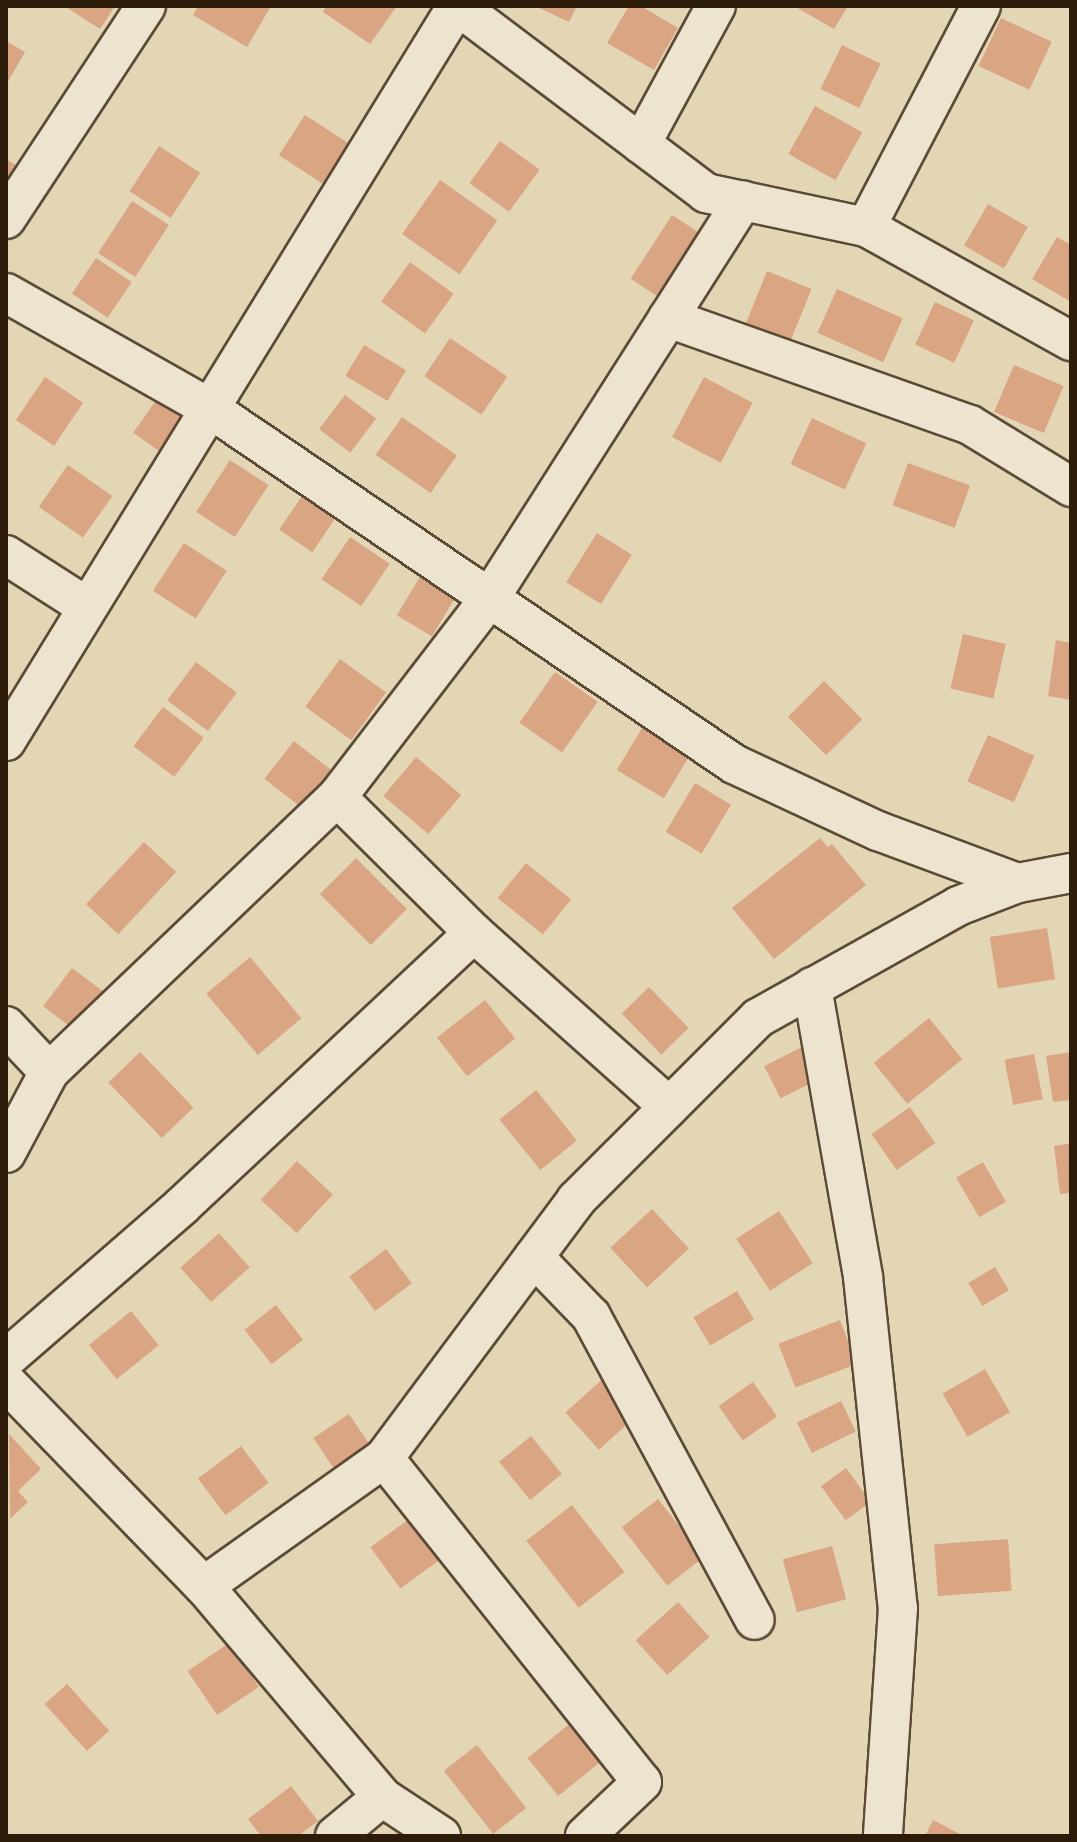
<!DOCTYPE html>
<style>
body{margin:0}
#map{position:relative;width:1077px;height:1842px;overflow:hidden;background:#e3d6b5;font-family:"IM FELL English",serif}
div>[style]{position:absolute}
[style*='--x']{left:calc(var(--x)*1px);top:calc(var(--y)*1px);width:calc(var(--w)*1px);rotate:calc(var(--a)*1deg)}
.building>*{inset:0;background:#daa583;transform-origin:0 0}
.roads{filter:drop-shadow(2px 0 #5b4a36) drop-shadow(-2px 0 #5b4a36) drop-shadow(0 2px #5b4a36) drop-shadow(0 -2px #5b4a36)}
.minor>*{height:38px;margin:-19px;padding:0 19px;transform-origin:19px;border-radius:19px;background:#ede4cf}
span{translate:-50% -50%;white-space:nowrap;text-align:center;line-height:1.15;-webkit-text-stroke:6px #ede4cf;paint-order:stroke}
.frame{position:absolute;inset:0;border:8px solid #2e1c0b;pointer-events:none}
</style>
<div id="map">
<div class="building">
<i style="clip-path:polygon(64px 6px,115px 6px,100px 29px)"></i>
<i style="clip-path:polygon(198px 6px,271px 6px,247px 47px,193px 15px)"></i>
<i style="clip-path:polygon(326px 6px,397px 6px,370px 44px,323px 12px)"></i>
<i style="clip-path:polygon(535px 6px,577px 6px,569px 22px)"></i>
<i style="clip-path:polygon(629px 6px,641px 6px,678px 28px,654px 70px,607px 43px)"></i>
<i style="clip-path:polygon(794px 6px,848px 6px,834px 29px)"></i>
<i style="left:1001px;top:18px;width:56px;height:53px;rotate:25deg"></i>
<i style="clip-path:polygon(6px 41px,25px 52px,6px 85px)"></i>
<i style="left:842px;top:45px;width:43px;height:49px;rotate:26deg"></i>
<i style="left:815px;top:106px;width:54px;height:55px;rotate:29deg"></i>
<i style="left:305px;top:115px;width:56px;height:48px;rotate:33deg"></i>
<i style="left:500px;top:141px;width:49px;height:52px;rotate:36deg"></i>
<i style="left:159px;top:146px;width:49px;height:54px;rotate:33deg"></i>
<i style="clip-path:polygon(6px 159px,27px 172px,6px 206px)"></i>
<i style="left:440px;top:180px;width:70px;height:66px;rotate:35deg"></i>
<i style="left:132px;top:201px;width:44px;height:62px;rotate:33deg"></i>
<i style="left:988px;top:204px;width:46px;height:48px;rotate:30deg"></i>
<i style="left:672px;top:215px;width:48px;height:76px;rotate:33deg"></i>
<i style="clip-path:polygon(1057px 237px,1071px 245px,1071px 302px,1032px 279px)"></i>
<i style="left:96px;top:258px;width:43px;height:43px;rotate:34deg"></i>
<i style="left:410px;top:262px;width:54px;height:49px;rotate:36deg"></i>
<i style="left:767px;top:271px;width:48px;height:62px;rotate:22deg"></i>
<i style="left:837px;top:289px;width:72px;height:48px;rotate:24deg"></i>
<i style="left:935px;top:302px;width:43px;height:47px;rotate:25deg"></i>
<i style="left:450px;top:338px;width:69px;height:46px;rotate:34deg"></i>
<i style="left:364px;top:345px;width:49px;height:36px;rotate:31deg"></i>
<i style="left:1014px;top:365px;width:54px;height:51px;rotate:23deg"></i>
<i style="left:45px;top:377px;width:46px;height:52px;rotate:34deg"></i>
<i style="left:704px;top:377px;width:55px;height:68px;rotate:28deg"></i>
<i style="left:345px;top:395px;width:39px;height:43px;rotate:37deg"></i>
<i style="left:159px;top:396px;width:42px;height:45px;rotate:35deg"></i>
<i style="left:402px;top:417px;width:67px;height:46px;rotate:35deg"></i>
<i style="left:812px;top:418px;width:60px;height:51px;rotate:25deg"></i>
<i style="left:230px;top:460px;width:46px;height:62px;rotate:33deg"></i>
<i style="left:908px;top:463px;width:66px;height:45px;rotate:20deg"></i>
<i style="left:68px;top:465px;width:54px;height:51px;rotate:35deg"></i>
<i style="left:306px;top:490px;width:40px;height:48px;rotate:34deg"></i>
<i style="left:597px;top:533px;width:41px;height:58px;rotate:32deg"></i>
<i style="left:350px;top:537px;width:48px;height:51px;rotate:34deg"></i>
<i style="left:184px;top:543px;width:51px;height:57px;rotate:33deg"></i>
<i style="left:421px;top:575px;width:41px;height:47px;rotate:31deg"></i>
<i style="left:963px;top:634px;width:44px;height:56px;rotate:13deg"></i>
<i style="clip-path:polygon(1056px 640px,1071px 643px,1071px 700px,1048px 696px)"></i>
<i style="left:340px;top:659px;width:57px;height:59px;rotate:36deg"></i>
<i style="left:196px;top:662px;width:51px;height:48px;rotate:37deg"></i>
<i style="left:555px;top:672px;width:52px;height:62px;rotate:35deg"></i>
<i style="left:824px;top:681px;width:54px;height:51px;rotate:45deg"></i>
<i style="left:163px;top:707px;width:51px;height:49px;rotate:37deg"></i>
<i style="left:642px;top:728px;width:55px;height:49px;rotate:31deg"></i>
<i style="left:988px;top:735px;width:51px;height:51px;rotate:24deg"></i>
<i style="left:294px;top:741px;width:56px;height:48px;rotate:38deg"></i>
<i style="left:416px;top:757px;width:59px;height:51px;rotate:40deg"></i>
<i style="left:695px;top:783px;width:42px;height:57px;rotate:31deg"></i>
<i style="clip-path:polygon(820px 838px,828px 847px,832px 844px,866px 885px,774px 959px,732px 908px)"></i>
<i style="left:144px;top:842px;width:44px;height:85px;rotate:43deg"></i>
<i style="left:356px;top:858px;width:72px;height:51px;rotate:45deg"></i>
<i style="left:526px;top:863px;width:58px;height:45px;rotate:39deg"></i>
<i style="left:1047px;top:928px;width:52px;height:58px;rotate:81deg"></i>
<i style="left:250px;top:957px;width:80px;height:57px;rotate:50deg"></i>
<i style="left:72px;top:968px;width:40px;height:48px;rotate:37deg"></i>
<i style="left:649px;top:987px;width:57px;height:38px;rotate:46deg"></i>
<i style="left:485px;top:1000px;width:49px;height:61px;rotate:52deg"></i>
<i style="left:929px;top:1018px;width:53px;height:71px;rotate:51deg"></i>
<i style="left:806px;top:1045px;width:36px;height:47px;rotate:63deg"></i>
<i style="left:140px;top:1052px;width:77px;height:44px;rotate:46deg"></i>
<i style="clip-path:polygon(1071px 1052px,1071px 1100px,1053px 1102px,1046px 1056px)"></i>
<i style="left:1034px;top:1054px;width:46px;height:30px;rotate:79deg"></i>
<i style="left:536px;top:1090px;width:65px;height:47px;rotate:51deg"></i>
<i style="left:910px;top:1107px;width:44px;height:47px;rotate:55deg"></i>
<i style="clip-path:polygon(1071px 1143px,1071px 1193px,1060px 1194px,1054px 1146px)"></i>
<i style="left:297px;top:1161px;width:49px;height:53px;rotate:43deg"></i>
<i style="left:983px;top:1162px;width:46px;height:31px;rotate:60deg"></i>
<i style="left:652px;top:1209px;width:54px;height:57px;rotate:47deg"></i>
<i style="left:779px;top:1211px;width:62px;height:51px;rotate:57deg"></i>
<i style="left:219px;top:1233px;width:46px;height:52px;rotate:48deg"></i>
<i style="left:386px;top:1249px;width:43px;height:46px;rotate:53deg"></i>
<i style="left:995px;top:1267px;width:27px;height:31px;rotate:59deg"></i>
<i style="left:737px;top:1291px;width:33px;height:51px;rotate:59deg"></i>
<i style="left:276px;top:1305px;width:44px;height:40px;rotate:52deg"></i>
<i style="left:131px;top:1311px;width:44px;height:54px;rotate:51deg"></i>
<i style="left:840px;top:1320px;width:47px;height:66px;rotate:69deg"></i>
<i style="left:985px;top:1369px;width:50px;height:49px;rotate:60deg"></i>
<i style="left:607px;top:1375px;width:50px;height:56px;rotate:48deg"></i>
<i style="left:753px;top:1382px;width:42px;height:42px;rotate:55deg"></i>
<i style="left:841px;top:1401px;width:34px;height:49px;rotate:64deg"></i>
<i style="left:349px;top:1414px;width:47px;height:43px;rotate:56deg"></i>
<i style="clip-path:polygon(9px 1434px,41px 1469px,18px 1491px,28px 1502px,10px 1519px)"></i>
<i style="left:531px;top:1436px;width:49px;height:41px;rotate:51deg"></i>
<i style="left:241px;top:1446px;width:46px;height:54px;rotate:53deg"></i>
<i style="left:846px;top:1468px;width:42px;height:31px;rotate:54deg"></i>
<i style="left:658px;top:1499px;width:74px;height:46px;rotate:52deg"></i>
<i style="left:572px;top:1505px;width:85px;height:58px;rotate:52deg"></i>
<i style="left:423px;top:1509px;width:51px;height:65px;rotate:54deg"></i>
<i style="left:1008px;top:1539px;width:52px;height:74px;rotate:86deg"></i>
<i style="left:832px;top:1546px;width:55px;height:51px;rotate:75deg"></i>
<i style="left:678px;top:1602px;width:47px;height:57px;rotate:48deg"></i>
<i style="left:229px;top:1643px;width:53px;height:50px;rotate:56deg"></i>
<i style="left:67px;top:1684px;width:63px;height:30px;rotate:48deg"></i>
<i style="left:578px;top:1717px;width:49px;height:65px;rotate:51deg"></i>
<i style="left:477px;top:1745px;width:80px;height:42px;rotate:52deg"></i>
<i style="clip-path:polygon(291px 1786px,318px 1821px,298px 1836px,261px 1836px,248px 1819px)"></i>
<i style="clip-path:polygon(933px 1820px,964px 1836px,925px 1836px)"></i>
</div>
<div class="roads">
<div class="minor">
<i style="--x:458;--y:6;--w:311;--a:37"></i>
<i style="--x:706;--y:193;--w:164;--a:12"></i>
<i style="--x:866;--y:227;--w:235;--a:29.1"></i>
<i style="--x:641;--y:144;--w:157;--a:-61.5"></i>
<i style="--x:6;--y:219;--w:255;--a:-56.7"></i>
<i style="--x:866;--y:227;--w:249;--a:-62.5"></i>
<i style="--x:6;--y:293;--w:233;--a:29.5"></i>
<i style="--x:209;--y:408;--w:634;--a:34.14"></i>
<i style="--x:734;--y:764;--w:159;--a:25"></i>
<i style="--x:878;--y:831;--w:149;--a:20.4"></i>
<i style="--x:1018;--y:883;--w:54;--a:-10.7"></i>
<i style="--x:668;--y:318;--w:320;--a:19.5"></i>
<i style="--x:970;--y:425;--w:119;--a:31.5"></i>
<i style="--x:6;--y:555;--w:96;--a:32.7"></i>
<i style="--x:6;--y:741;--w:862;--a:-58.47"></i>
<i style="--x:337;--y:797;--w:193;--a:44.8"></i>
<i style="--x:474;--y:933;--w:261;--a:41.7"></i>
<i style="--x:812;--y:987;--w:294;--a:80"></i>
<i style="--x:863;--y:1277;--w:333;--a:84"></i>
<i style="--x:898;--y:1608;--w:228;--a:93.8"></i>
<i style="--x:6;--y:1026;--w:63;--a:46.9"></i>
<i style="--x:6;--y:1153;--w:92;--a:-62"></i>
<i style="--x:49;--y:1072;--w:398;--a:-43.7"></i>
<i style="--x:337;--y:797;--w:253;--a:-52.5"></i>
<i style="--x:491;--y:596;--w:469;--a:-57.5"></i>
<i style="--x:534;--y:1257;--w:82;--a:46"></i>
<i style="--x:591;--y:1316;--w:345;--a:61.7"></i>
<i style="--x:6;--y:1359;--w:235;--a:-41"></i>
<i style="--x:183;--y:1205;--w:398;--a:-43.1"></i>
<i style="--x:6;--y:1382;--w:284;--a:45.9"></i>
<i style="--x:204;--y:1586;--w:276;--a:49.8"></i>
<i style="--x:382;--y:1797;--w:71;--a:33.5"></i>
<i style="--x:384;--y:1458;--w:414;--a:51.5"></i>
<i style="--x:642;--y:1782;--w:79;--a:136.5"></i>
<i style="--x:204;--y:1586;--w:221;--a:-35.4"></i>
<i style="--x:384;--y:1458;--w:322;--a:-53.3"></i>
<i style="--x:576;--y:1200;--w:257;--a:-45"></i>
<i style="--x:758;--y:1018;--w:229;--a:-29.2"></i>
<i style="--x:958;--y:906;--w:64;--a:-21"></i>
<i style="--x:335;--y:1836;--w:61;--a:-39.7"></i>
</div>
</div>
<div class="frame"></div>
</div>
